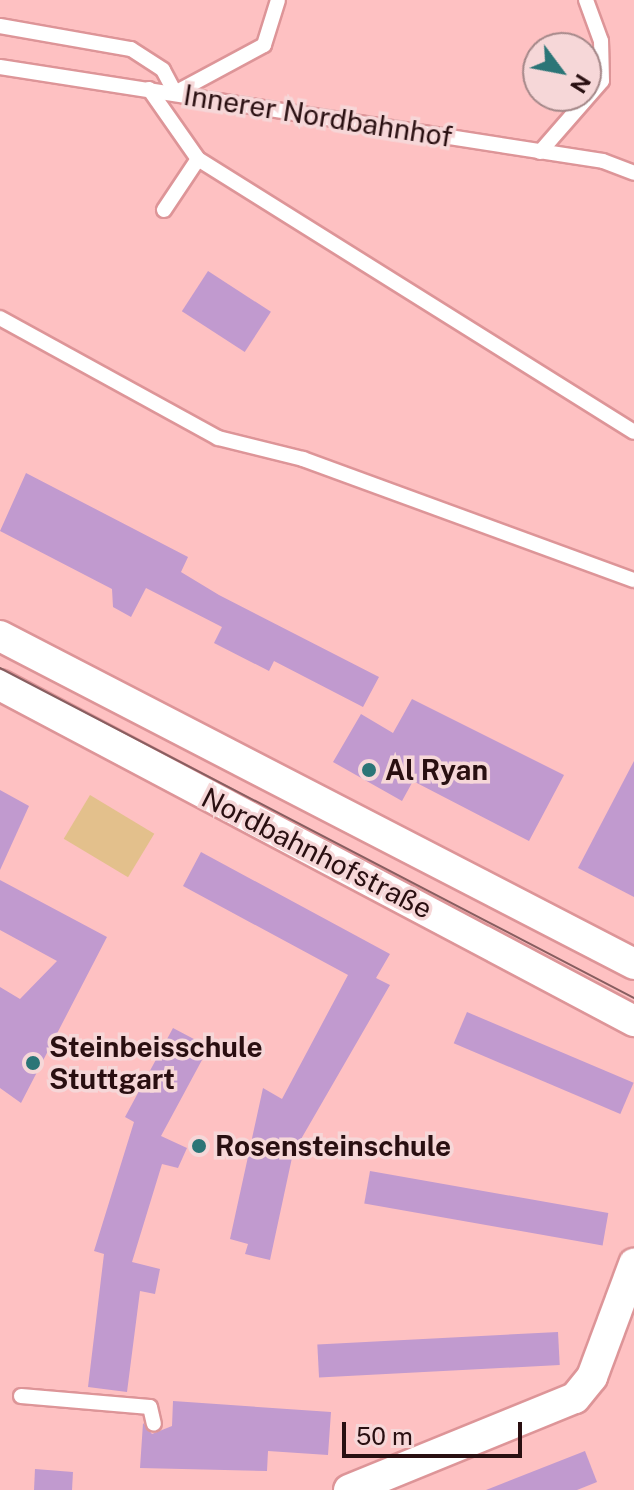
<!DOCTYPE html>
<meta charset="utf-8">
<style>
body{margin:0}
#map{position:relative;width:634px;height:1490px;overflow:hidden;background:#fec1c2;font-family:"Public Sans",sans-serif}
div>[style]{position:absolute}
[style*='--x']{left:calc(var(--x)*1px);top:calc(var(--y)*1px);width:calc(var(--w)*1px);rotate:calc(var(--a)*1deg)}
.green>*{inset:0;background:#e3c08c;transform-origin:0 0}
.building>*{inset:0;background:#c19acf;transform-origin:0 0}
.roads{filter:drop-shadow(2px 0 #dd9598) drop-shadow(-2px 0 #dd9598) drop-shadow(0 2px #dd9598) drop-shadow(0 -2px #dd9598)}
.service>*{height:14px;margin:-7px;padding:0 7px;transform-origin:7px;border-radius:7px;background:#fff}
.minor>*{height:30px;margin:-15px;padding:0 15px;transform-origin:15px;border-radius:15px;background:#fff}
.tram>*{height:2px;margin:-1px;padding:0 1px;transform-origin:1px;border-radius:1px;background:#885e60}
.dots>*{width:22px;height:22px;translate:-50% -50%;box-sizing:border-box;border:4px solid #f6d7d8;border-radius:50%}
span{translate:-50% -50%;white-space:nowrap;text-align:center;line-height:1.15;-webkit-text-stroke:7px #f6d7d8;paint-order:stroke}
.street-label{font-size:28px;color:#290f11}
.poi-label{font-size:28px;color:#290f11;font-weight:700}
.left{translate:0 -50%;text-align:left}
.north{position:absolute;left:522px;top:32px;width:80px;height:80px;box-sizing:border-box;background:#f6d7d8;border:2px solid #a48788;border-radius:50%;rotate:122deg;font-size:22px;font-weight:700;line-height:32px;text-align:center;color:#290f11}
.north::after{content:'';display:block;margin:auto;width:28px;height:36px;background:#2b7577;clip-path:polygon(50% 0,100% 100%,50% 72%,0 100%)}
.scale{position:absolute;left:342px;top:1422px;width:180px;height:36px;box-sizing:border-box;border:4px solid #290f11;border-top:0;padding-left:10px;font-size:24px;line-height:28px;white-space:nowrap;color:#290f11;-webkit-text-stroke:6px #f6d7d8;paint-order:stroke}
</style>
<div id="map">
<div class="green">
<i style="left:90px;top:795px;width:75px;height:51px;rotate:31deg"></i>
</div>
<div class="building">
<i style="left:208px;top:271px;width:75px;height:48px;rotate:33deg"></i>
<i style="clip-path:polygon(26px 473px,188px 557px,181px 572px,219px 595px,379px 677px,363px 707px,274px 661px,269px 671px,214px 643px,222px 627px,146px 588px,131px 617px,113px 607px,112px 589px,0 531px)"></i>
<i style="clip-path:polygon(412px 699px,564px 775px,529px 841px,413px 781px,402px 801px,333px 762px,361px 714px,393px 733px)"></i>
<i style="clip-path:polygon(634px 761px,634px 897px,578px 868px)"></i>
<i style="clip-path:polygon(0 790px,29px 806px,0 870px)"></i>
<i style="clip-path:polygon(201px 852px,390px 954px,376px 978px,390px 985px,293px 1153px,270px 1260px,245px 1254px,248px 1244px,230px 1239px,263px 1088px,282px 1099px,348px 975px,183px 886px)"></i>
<i style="clip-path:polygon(0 880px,107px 937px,21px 1103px,0 1088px,0 987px,20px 999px,57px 961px,0 930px)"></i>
<i style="left:467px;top:1012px;width:181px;height:34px;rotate:23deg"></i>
<i style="clip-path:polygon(173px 1028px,209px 1047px,161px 1136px,187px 1148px,178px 1168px,162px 1164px,132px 1262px,160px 1269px,155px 1294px,140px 1291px,127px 1392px,88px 1387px,104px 1254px,94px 1251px,134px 1122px,125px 1117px)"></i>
<i style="left:370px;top:1171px;width:242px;height:33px;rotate:10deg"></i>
<i style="left:558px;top:1332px;width:33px;height:241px;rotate:87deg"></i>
<i style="clip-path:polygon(173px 1401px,331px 1412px,328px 1455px,268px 1451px,267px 1471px,140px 1468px,143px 1423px,152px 1434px,172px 1426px)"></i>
<i style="clip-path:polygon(585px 1451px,597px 1482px,577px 1490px,486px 1490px)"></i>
<i style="clip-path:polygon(35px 1469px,73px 1472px,72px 1490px,34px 1490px)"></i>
</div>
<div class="roads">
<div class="service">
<i style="--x:0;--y:26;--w:133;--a:10"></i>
<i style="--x:131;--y:49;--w:38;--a:33"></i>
<i style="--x:163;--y:70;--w:26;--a:62"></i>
<i style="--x:175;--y:93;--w:101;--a:-28.3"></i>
<i style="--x:264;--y:45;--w:47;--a:-72.7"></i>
<i style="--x:0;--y:67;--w:610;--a:8.86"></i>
<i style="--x:603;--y:161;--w:33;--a:21"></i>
<i style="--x:149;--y:89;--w:85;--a:55"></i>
<i style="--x:198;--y:159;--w:514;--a:32.05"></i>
<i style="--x:540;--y:152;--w:94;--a:-48.9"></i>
<i style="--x:602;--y:81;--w:40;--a:-91.4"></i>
<i style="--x:601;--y:41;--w:44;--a:-110.1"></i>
<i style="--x:164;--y:210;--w:61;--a:-56.3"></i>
<i style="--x:0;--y:318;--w:249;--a:28.8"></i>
<i style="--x:218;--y:438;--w:88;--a:13.9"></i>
<i style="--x:303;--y:459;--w:352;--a:20.1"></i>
<i style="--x:21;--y:1396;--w:129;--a:4.9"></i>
<i style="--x:150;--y:1407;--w:17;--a:77"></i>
</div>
<div class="minor">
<i style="--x:0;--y:636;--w:714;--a:27.35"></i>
<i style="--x:0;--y:685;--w:718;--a:27.92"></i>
<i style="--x:349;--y:1490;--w:244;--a:-22.2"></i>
<i style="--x:575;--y:1398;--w:27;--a:-51"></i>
<i style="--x:592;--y:1377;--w:121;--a:-69.6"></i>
</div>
</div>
<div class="tram">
<i style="--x:0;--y:668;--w:715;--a:27.5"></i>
</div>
<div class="dots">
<i style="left:369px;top:770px;background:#2b7577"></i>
<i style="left:33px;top:1063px;background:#2b7577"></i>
<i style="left:199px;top:1146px;background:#2b7577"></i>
</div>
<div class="street-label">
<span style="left:318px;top:116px;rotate:9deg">Innerer Nordbahnhof</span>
<span style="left:317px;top:853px;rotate:27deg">Nordbahnhofstraße</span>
</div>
<div class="poi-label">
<span class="left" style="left:385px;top:770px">Al Ryan</span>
<span class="left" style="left:49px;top:1063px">Steinbeisschule<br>Stuttgart</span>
<span class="left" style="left:215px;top:1146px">Rosensteinschule</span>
</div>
<div class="north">N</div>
<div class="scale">50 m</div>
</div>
